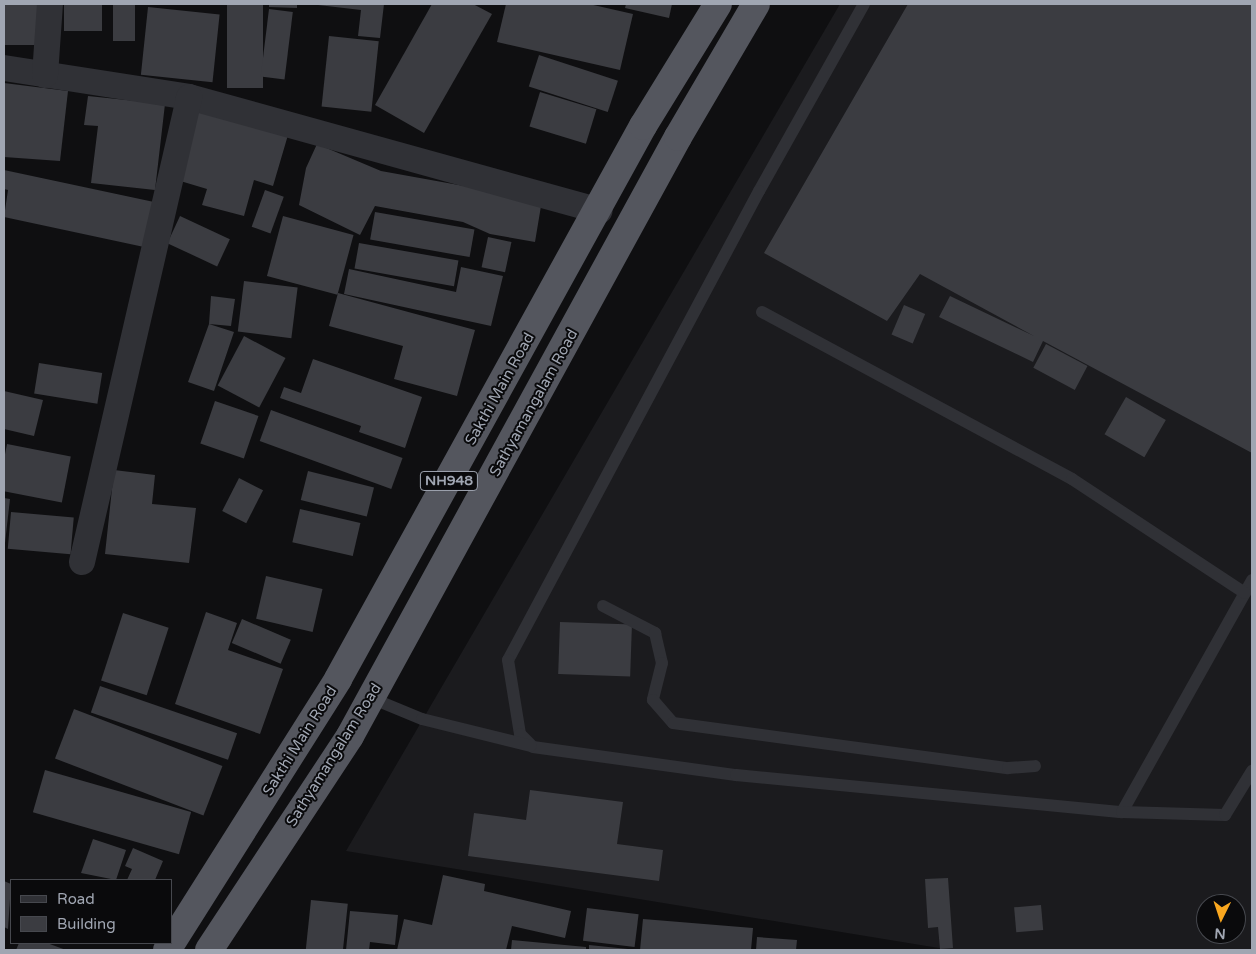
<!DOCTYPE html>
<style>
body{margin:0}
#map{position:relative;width:1256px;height:954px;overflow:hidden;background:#0f0f11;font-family:"Varela Round",sans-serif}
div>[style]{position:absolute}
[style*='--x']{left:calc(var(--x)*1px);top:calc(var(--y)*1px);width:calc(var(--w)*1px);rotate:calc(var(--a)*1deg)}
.built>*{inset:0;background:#1b1b1e}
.building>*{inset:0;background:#3b3c41;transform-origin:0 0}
.service>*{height:12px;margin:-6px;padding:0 6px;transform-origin:6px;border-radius:6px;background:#303136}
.minor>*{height:26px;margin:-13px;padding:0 13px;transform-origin:13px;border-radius:13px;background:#303136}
.trunk>*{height:28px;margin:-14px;padding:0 14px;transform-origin:14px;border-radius:14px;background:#54565e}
span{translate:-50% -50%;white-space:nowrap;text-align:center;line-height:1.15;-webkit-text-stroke:4px #0a0a0c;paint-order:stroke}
.shield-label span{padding:1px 4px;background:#0a0a0c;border:1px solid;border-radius:4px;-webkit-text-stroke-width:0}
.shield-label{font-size:14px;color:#a0a6b2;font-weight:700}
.street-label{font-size:15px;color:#a0a6b2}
.frame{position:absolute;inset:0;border:5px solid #a0a6b2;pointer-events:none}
.legend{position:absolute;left:10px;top:879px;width:162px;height:65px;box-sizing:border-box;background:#0a0a0c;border:1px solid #46484e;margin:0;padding:6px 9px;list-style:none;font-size:15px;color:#a0a6b2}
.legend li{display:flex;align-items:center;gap:10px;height:25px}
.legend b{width:25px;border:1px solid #46484e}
.north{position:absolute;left:1196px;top:894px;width:50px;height:50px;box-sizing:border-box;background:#0a0a0c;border:1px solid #46484e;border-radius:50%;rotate:184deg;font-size:14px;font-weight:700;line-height:20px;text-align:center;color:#a0a6b2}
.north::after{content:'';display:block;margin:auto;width:18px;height:22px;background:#f9a71f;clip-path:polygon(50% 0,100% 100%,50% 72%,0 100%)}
</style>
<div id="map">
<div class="built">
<i style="clip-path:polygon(evenodd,840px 4px,1252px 4px,1252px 950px,951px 950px,346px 851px,840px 4px,1206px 904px,1236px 904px,1236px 934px,1206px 934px,1206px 904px)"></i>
</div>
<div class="building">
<i style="left:4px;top:4px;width:40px;height:41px"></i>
<i style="left:64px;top:4px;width:38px;height:27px"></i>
<i style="left:113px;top:4px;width:22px;height:37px"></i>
<i style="left:227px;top:4px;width:36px;height:84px"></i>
<i style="clip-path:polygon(269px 4px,297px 4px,297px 8px,269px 7px)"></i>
<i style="clip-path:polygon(384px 4px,380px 38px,358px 36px,361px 10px,318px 5px)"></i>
<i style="clip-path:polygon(432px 4px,473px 4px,492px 14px,424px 133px,375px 105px)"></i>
<i style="clip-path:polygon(506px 4px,589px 4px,633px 14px,620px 70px,497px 42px)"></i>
<i style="clip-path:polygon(626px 4px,672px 4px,669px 18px,625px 8px)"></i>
<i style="clip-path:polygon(908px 4px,1252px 4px,1252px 453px,1043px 341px,1033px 362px,939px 317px,950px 296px,1034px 336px,920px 274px,887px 321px,764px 253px)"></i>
<i style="left:148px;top:7px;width:72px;height:68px;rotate:6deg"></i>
<i style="left:269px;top:9px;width:24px;height:68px;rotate:7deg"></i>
<i style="left:329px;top:36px;width:50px;height:71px;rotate:6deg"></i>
<i style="left:539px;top:55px;width:83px;height:33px;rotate:18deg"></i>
<i style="clip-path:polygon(4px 83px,68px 91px,60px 161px,4px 157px)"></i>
<i style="left:540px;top:92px;width:59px;height:36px;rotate:17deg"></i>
<i style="clip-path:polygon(88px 96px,165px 104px,155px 190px,91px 183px,98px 126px,84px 125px)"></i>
<i style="clip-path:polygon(197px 109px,288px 135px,273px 186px,254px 180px,244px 216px,202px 205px,207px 189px,177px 180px)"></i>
<i style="clip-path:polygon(317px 144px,381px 171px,542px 200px,535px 242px,490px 234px,463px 222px,375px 206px,360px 235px,299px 205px,306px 168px)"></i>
<i style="clip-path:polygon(4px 170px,154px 202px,144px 247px,4px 217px,8px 190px,4px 189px)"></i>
<i style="left:265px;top:190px;width:20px;height:39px;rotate:20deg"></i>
<i style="left:375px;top:212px;width:101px;height:28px;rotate:10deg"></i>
<i style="left:180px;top:216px;width:55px;height:30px;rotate:25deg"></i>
<i style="left:283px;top:216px;width:73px;height:62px;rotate:15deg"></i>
<i style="left:488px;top:237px;width:24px;height:31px;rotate:12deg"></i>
<i style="left:359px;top:243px;width:101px;height:26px;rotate:10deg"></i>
<i style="clip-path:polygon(461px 267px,503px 276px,491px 326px,344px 294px,349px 269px,456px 292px)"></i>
<i style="left:244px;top:281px;width:54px;height:51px;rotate:7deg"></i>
<i style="clip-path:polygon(338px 293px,475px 330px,457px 396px,394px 379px,403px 346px,329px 326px)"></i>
<i style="clip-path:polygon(211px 296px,235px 299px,231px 326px,209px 324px,234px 332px,214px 391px,188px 382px,209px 324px)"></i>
<i style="left:904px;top:305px;width:23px;height:32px;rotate:23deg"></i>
<i style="left:244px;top:336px;width:47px;height:56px;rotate:28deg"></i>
<i style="left:1046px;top:344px;width:47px;height:27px;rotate:28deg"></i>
<i style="clip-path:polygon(313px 359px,422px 397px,405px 448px,359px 432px,361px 426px,280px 398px,284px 387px,301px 393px)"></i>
<i style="left:39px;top:363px;width:64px;height:31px;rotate:9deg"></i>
<i style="clip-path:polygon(4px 391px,43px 400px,34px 436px,4px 429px)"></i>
<i style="left:1126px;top:397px;width:46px;height:43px;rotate:30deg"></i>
<i style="left:215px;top:401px;width:46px;height:45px;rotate:19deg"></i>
<i style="left:271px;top:410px;width:140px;height:33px;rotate:20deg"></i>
<i style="left:7px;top:444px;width:65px;height:47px;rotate:11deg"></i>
<i style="clip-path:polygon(114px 470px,155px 475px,152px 504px,196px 508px,189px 563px,105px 554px)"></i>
<i style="left:308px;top:471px;width:68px;height:30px;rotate:14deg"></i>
<i style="left:239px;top:478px;width:27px;height:37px;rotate:27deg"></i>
<i style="clip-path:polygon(4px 498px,10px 499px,5px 543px,4px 543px)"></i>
<i style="left:300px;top:509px;width:62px;height:34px;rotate:13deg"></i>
<i style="left:11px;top:512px;width:63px;height:37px;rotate:5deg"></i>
<i style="left:266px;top:576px;width:58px;height:44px;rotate:13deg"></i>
<i style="clip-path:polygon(206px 612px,237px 623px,228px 650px,283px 669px,260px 734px,175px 704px)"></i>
<i style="left:123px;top:613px;width:48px;height:71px;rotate:18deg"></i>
<i style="left:242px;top:619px;width:53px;height:26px;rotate:23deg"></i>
<i style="left:560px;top:622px;width:72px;height:52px;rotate:2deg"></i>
<i style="left:100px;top:686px;width:145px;height:28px;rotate:19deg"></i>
<i style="left:74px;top:709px;width:159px;height:53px;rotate:21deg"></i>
<i style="left:45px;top:770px;width:152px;height:44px;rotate:16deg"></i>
<i style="clip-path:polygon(530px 790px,623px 802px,617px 844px,663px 850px,659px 881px,468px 856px,474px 813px,526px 820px)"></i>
<i style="clip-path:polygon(93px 839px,126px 850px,116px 880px,81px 873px)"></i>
<i style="clip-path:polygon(133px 848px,163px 861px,155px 880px,127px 880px,132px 869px,125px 866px)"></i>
<i style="clip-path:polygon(443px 875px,485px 884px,484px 891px,571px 911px,565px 938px,512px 926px,506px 950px,397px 950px,404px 919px,432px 925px)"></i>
<i style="clip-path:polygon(948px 878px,953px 948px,940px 949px,938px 927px,928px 928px,925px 879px)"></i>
<i style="clip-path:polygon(4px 881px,11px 884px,8px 929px,4px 927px)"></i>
<i style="left:311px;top:900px;width:37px;height:50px;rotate:6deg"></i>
<i style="left:1041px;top:905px;width:25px;height:27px;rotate:85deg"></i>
<i style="left:587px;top:908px;width:52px;height:33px;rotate:7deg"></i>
<i style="clip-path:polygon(350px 911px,398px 915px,395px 945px,370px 942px,369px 950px,346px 950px)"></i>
<i style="clip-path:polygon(643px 919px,753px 928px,751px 950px,640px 950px)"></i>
<i style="clip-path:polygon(757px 937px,797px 940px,796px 950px,756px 950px)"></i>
<i style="clip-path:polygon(512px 940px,586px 947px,586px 950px,511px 950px)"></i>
<i style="clip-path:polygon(19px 943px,47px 943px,66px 950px,16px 950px)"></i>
<i style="clip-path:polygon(589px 945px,628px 949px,627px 950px,589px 950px)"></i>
</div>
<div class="service">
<i style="--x:864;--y:4;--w:214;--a:119.3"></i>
<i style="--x:759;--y:191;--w:532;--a:118.15"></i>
<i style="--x:508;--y:660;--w:75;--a:80.8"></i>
<i style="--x:520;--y:734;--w:18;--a:45"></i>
<i style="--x:533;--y:747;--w:205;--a:7.9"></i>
<i style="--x:736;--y:775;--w:388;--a:5.5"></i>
<i style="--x:1122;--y:812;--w:266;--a:-60.7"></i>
<i style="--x:762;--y:312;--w:352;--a:28.3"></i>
<i style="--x:1072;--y:479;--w:207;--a:33.4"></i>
<i style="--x:603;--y:606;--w:59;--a:27.4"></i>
<i style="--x:655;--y:633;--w:31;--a:77"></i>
<i style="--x:662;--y:663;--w:38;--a:104"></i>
<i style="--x:653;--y:700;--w:30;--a:49"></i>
<i style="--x:673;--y:723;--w:338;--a:7.7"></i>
<i style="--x:1008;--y:768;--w:27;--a:-4"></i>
<i style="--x:371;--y:698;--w:55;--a:22.4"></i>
<i style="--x:422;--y:719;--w:112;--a:13.9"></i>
<i style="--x:1122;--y:812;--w:103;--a:1.7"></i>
<i style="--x:1225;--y:815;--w:52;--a:-58.5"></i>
</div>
<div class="minor">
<i style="--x:4;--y:68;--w:187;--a:8.9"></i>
<i style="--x:189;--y:97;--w:426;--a:15.5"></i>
<i style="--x:45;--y:75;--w:71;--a:-86"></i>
<i style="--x:82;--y:562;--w:477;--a:-77"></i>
</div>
<div class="trunk">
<i style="--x:167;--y:950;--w:320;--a:-57.7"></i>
<i style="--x:338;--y:679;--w:632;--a:-61.12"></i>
<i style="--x:643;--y:126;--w:143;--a:-58.4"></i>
<i style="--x:209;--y:950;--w:256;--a:-56.6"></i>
<i style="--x:350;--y:736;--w:683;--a:-61.3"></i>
<i style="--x:678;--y:137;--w:154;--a:-59.6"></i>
</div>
<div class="shield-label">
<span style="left:449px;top:481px">NH948</span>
</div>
<div class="street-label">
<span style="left:500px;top:389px;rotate:-61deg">Sakthi Main Road</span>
<span style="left:534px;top:403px;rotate:-61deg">Sathyamangalam Road</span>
<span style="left:300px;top:741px;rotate:-58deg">Sakthi Main Road</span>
<span style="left:334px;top:755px;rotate:-58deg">Sathyamangalam Road</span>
</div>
<div class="frame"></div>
<ul class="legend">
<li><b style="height:6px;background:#303136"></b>Road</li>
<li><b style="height:14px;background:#3b3c41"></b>Building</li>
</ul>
<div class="north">N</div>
</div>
